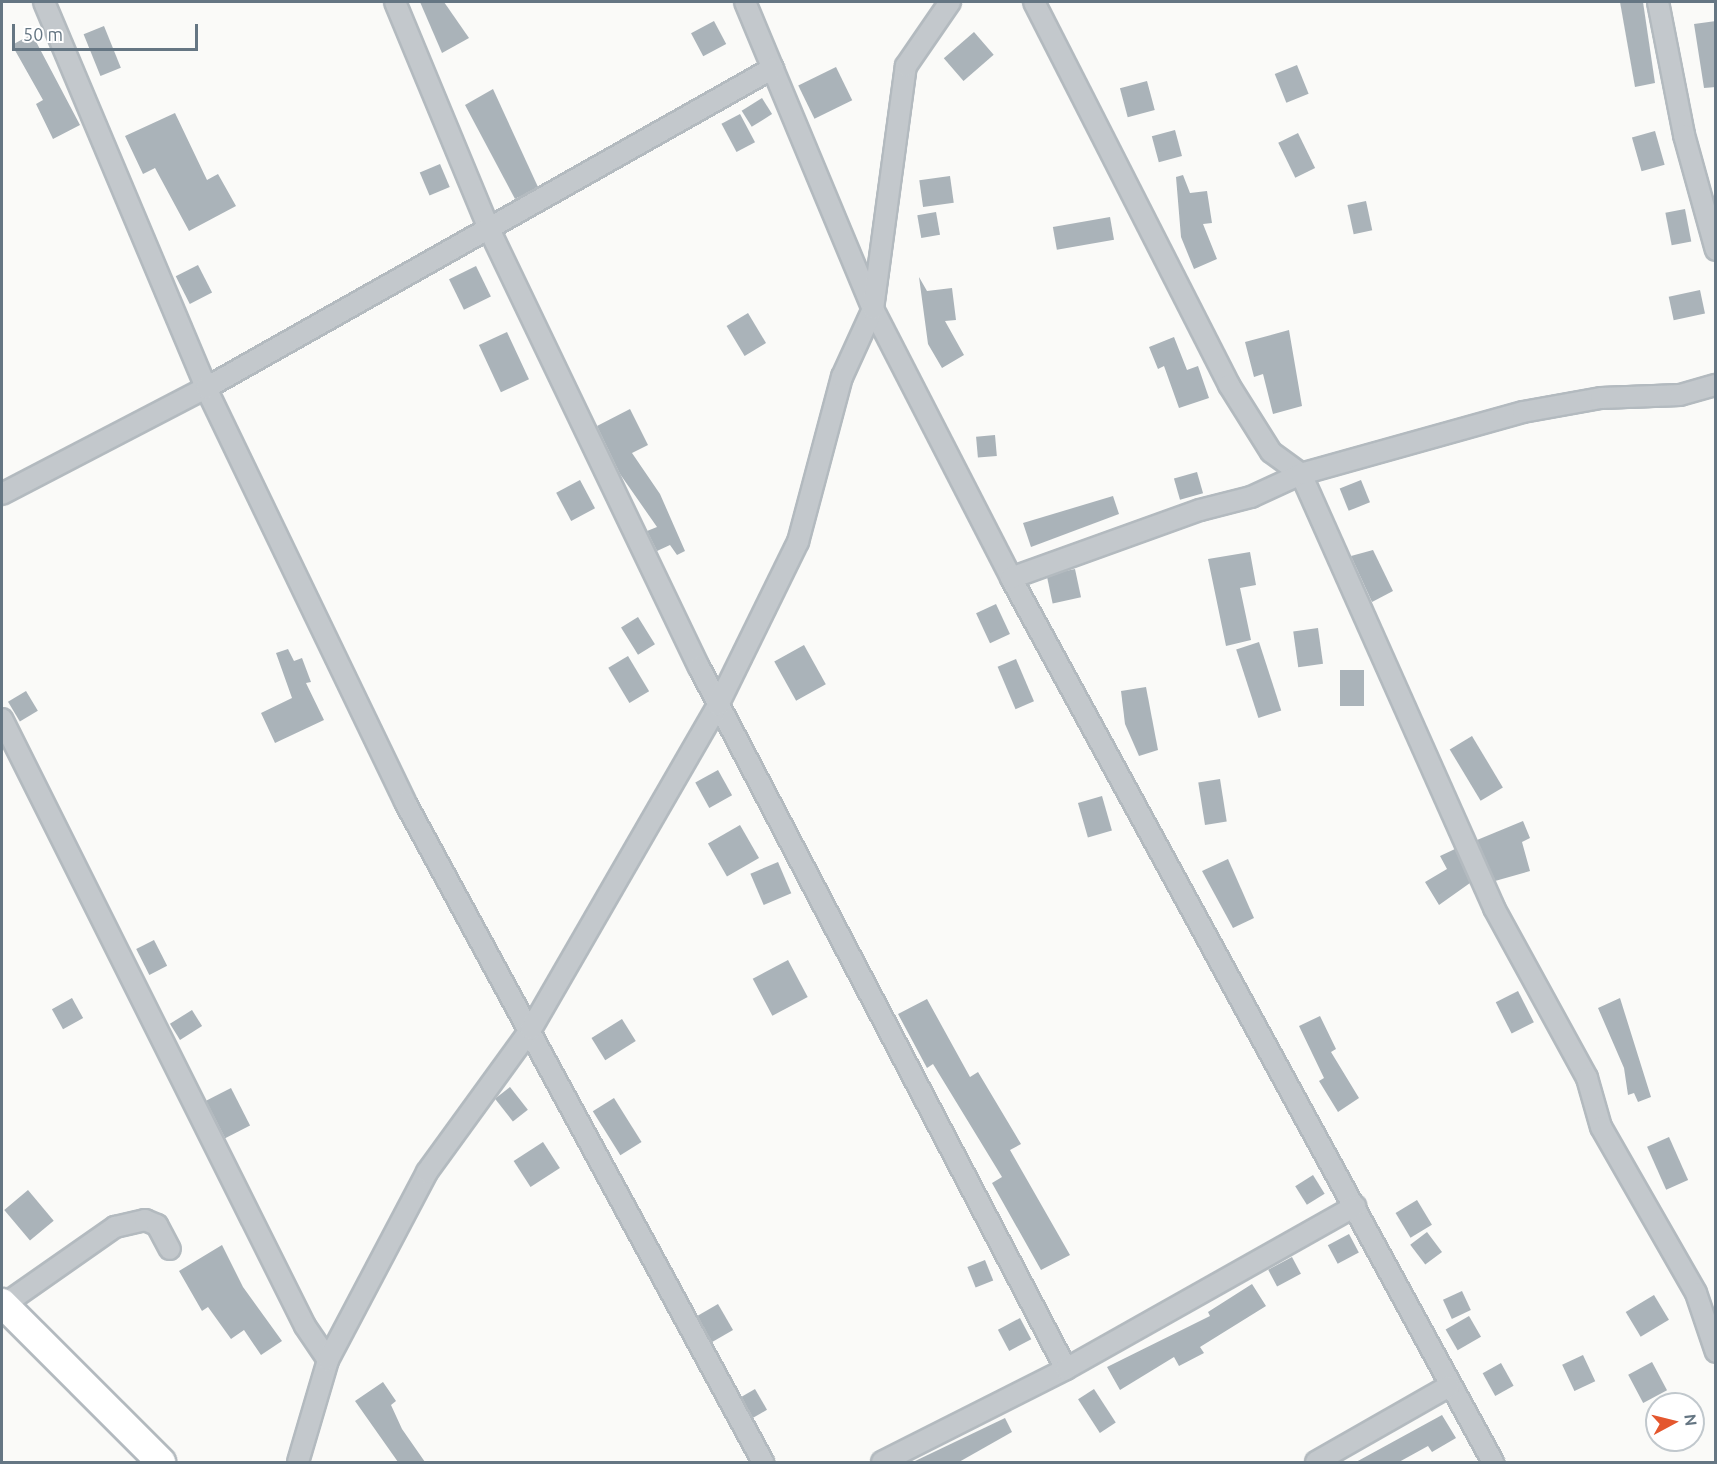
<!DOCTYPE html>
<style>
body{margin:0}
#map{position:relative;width:1717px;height:1464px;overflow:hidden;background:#fafaf8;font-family:Ubuntu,sans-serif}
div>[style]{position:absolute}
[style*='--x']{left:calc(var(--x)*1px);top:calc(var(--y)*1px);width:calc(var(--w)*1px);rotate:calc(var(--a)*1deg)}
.building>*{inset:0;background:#aab3b9;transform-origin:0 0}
.roads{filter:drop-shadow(2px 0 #b3babf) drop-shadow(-2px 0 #b3babf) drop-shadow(0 2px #b3babf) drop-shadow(0 -2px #b3babf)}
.street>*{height:20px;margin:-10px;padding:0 10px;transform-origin:10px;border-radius:10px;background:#c3c8cc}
.secondary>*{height:28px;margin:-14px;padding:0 14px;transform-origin:14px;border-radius:14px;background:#fff}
span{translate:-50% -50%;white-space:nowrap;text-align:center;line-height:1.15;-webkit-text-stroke:6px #fff;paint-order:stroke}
.frame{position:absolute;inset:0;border:3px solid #657683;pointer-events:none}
.north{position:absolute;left:1645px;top:1392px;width:60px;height:60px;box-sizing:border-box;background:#fff;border:2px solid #c1c8cd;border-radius:50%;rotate:83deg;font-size:16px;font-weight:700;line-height:24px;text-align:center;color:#657683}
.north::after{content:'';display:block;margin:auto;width:21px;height:27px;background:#e4572e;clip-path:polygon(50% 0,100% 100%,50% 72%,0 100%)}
.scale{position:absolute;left:12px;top:24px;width:186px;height:27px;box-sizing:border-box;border:3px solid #657683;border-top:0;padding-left:8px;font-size:18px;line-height:21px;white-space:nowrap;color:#657683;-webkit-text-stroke:4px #fff;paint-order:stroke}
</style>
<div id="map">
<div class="building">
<i style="clip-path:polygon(420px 2px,444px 2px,469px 38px,442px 53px)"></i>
<i style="clip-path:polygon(1620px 2px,1643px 2px,1655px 83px,1635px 87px)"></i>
<i style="left:714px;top:21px;width:26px;height:26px;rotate:62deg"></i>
<i style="clip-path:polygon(1716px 21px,1716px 87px,1704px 88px,1694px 24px)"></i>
<i style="left:104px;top:26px;width:45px;height:22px;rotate:68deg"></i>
<i style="left:974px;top:32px;width:30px;height:40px;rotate:49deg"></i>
<i style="clip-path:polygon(32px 34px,80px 125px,53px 139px,36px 104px,43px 100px,12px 45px)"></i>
<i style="left:1297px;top:65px;width:31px;height:24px;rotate:68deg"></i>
<i style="left:836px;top:67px;width:37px;height:42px;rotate:64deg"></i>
<i style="left:1147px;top:81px;width:30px;height:28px;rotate:75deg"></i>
<i style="clip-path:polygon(493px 89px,538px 187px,515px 199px,465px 105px)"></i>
<i style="left:762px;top:98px;width:19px;height:24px;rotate:58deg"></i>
<i style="clip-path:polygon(175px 113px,207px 180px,218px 174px,236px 206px,189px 231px,155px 168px,143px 174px,125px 136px)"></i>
<i style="left:740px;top:114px;width:32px;height:21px;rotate:62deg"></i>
<i style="left:1175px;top:130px;width:27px;height:24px;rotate:75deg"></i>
<i style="left:1655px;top:131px;width:35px;height:24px;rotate:74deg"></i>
<i style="left:1298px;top:133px;width:39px;height:22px;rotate:64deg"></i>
<i style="left:440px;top:164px;width:25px;height:22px;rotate:67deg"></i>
<i style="clip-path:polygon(1183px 175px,1190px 193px,1207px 191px,1212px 223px,1203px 224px,1217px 259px,1194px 269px,1181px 237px,1176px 177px)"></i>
<i style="left:950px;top:176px;width:27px;height:31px;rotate:82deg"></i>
<i style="left:1366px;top:201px;width:30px;height:19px;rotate:78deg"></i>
<i style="left:1685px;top:209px;width:33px;height:20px;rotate:79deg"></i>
<i style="left:936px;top:212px;width:23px;height:19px;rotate:80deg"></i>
<i style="left:1110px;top:217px;width:23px;height:58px;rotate:80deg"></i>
<i style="left:198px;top:265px;width:31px;height:25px;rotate:63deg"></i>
<i style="left:476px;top:266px;width:34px;height:30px;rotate:64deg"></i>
<i style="clip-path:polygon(919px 277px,927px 291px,952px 288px,956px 320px,945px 321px,964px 355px,942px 368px,928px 344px)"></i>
<i style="left:1700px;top:290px;width:24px;height:32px;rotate:78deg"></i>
<i style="left:748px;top:313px;width:35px;height:25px;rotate:59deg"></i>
<i style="clip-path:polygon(1289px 330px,1302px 406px,1273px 414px,1263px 374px,1254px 377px,1245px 342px)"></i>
<i style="left:507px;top:332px;width:52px;height:31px;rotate:65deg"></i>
<i style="clip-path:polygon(1174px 337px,1187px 370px,1198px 366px,1209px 398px,1179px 408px,1164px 366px,1158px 369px,1149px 347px)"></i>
<i style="clip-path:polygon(630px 409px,648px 445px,632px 453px,660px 494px,685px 551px,677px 555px,670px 545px,657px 551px,647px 531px,657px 527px,620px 474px,597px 426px)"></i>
<i style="left:995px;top:435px;width:21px;height:19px;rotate:85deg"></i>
<i style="left:1197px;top:472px;width:22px;height:24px;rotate:74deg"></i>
<i style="left:580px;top:480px;width:32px;height:27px;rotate:62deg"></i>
<i style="left:1361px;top:480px;width:24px;height:23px;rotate:68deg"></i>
<i style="clip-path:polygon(1113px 496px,1119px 514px,1031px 547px,1023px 523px)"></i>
<i style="clip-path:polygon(1373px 550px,1393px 591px,1372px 602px,1351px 556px)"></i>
<i style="clip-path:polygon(1250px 552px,1256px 585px,1240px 588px,1251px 640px,1226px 646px,1208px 559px)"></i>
<i style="left:1075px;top:569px;width:29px;height:29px;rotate:78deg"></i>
<i style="left:996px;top:604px;width:33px;height:22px;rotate:65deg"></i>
<i style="left:638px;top:617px;width:32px;height:20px;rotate:58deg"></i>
<i style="left:1318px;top:628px;width:36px;height:25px;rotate:82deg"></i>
<i style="left:1259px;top:642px;width:72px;height:24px;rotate:72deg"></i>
<i style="left:804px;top:645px;width:45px;height:34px;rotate:61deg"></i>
<i style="clip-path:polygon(288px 649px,294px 661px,302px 658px,311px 682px,306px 683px,324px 720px,275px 743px,261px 713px,292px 698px,276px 653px)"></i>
<i style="left:628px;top:656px;width:41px;height:23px;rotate:59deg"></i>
<i style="left:1016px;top:659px;width:46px;height:20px;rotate:67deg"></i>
<i style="left:1340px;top:670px;width:24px;height:36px"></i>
<i style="clip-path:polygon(1146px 687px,1158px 750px,1139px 756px,1125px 724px,1121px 691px)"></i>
<i style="left:26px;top:691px;width:23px;height:21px;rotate:59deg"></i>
<i style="left:1472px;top:736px;width:60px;height:26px;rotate:59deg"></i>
<i style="left:718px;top:770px;width:29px;height:26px;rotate:61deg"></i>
<i style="left:1220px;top:779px;width:43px;height:22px;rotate:81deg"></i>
<i style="left:1102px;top:796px;width:36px;height:25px;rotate:74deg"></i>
<i style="clip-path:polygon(1523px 821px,1530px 838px,1522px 842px,1530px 871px,1495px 881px,1477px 840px)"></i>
<i style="left:740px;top:825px;width:38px;height:37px;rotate:60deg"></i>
<i style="clip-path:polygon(1455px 849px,1470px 883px,1439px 905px,1425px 882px,1447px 869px,1440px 856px)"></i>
<i style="clip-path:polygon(1228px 859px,1254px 918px,1233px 928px,1202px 871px)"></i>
<i style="left:778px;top:862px;width:34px;height:30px;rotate:67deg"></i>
<i style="left:154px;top:940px;width:29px;height:20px;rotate:63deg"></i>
<i style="left:788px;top:960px;width:42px;height:40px;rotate:62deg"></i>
<i style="left:1518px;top:991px;width:35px;height:25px;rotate:63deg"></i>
<i style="left:72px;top:998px;width:23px;height:23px;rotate:61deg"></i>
<i style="clip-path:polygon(1620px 998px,1651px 1097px,1638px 1102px,1634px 1093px,1628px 1095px,1624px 1068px,1598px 1008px)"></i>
<i style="clip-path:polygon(927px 999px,970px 1077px,978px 1072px,1021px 1144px,1010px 1150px,1070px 1255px,1041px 1270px,992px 1183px,1002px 1177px,933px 1064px,927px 1068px,898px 1014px)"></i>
<i style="left:192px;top:1010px;width:19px;height:26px;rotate:58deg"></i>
<i style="clip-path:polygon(1320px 1016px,1336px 1049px,1331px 1052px,1359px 1098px,1338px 1112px,1319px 1081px,1324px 1078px,1299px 1026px)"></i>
<i style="left:622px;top:1019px;width:26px;height:36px;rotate:58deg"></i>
<i style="left:510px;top:1087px;width:29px;height:19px;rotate:52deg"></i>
<i style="left:231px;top:1088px;width:42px;height:28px;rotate:63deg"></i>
<i style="left:614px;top:1098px;width:52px;height:25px;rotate:58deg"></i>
<i style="left:1669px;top:1137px;width:47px;height:24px;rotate:66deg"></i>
<i style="left:543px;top:1142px;width:31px;height:35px;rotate:57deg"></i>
<i style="left:1313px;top:1175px;width:22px;height:21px;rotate:58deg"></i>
<i style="left:28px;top:1190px;width:40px;height:31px;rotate:50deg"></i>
<i style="left:1417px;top:1200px;width:29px;height:25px;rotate:59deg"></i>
<i style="left:1427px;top:1232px;width:25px;height:21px;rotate:53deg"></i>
<i style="left:1349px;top:1234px;width:21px;height:24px;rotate:62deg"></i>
<i style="clip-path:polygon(222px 1245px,243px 1287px,282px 1341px,261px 1355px,244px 1330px,231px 1339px,208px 1307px,202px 1311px,179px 1271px)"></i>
<i style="left:1292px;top:1257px;width:19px;height:27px;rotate:62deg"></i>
<i style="left:985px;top:1260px;width:22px;height:19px;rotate:68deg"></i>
<i style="clip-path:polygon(1252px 1284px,1266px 1306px,1200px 1347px,1204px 1353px,1179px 1366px,1174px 1357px,1120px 1390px,1107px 1367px,1210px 1316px,1208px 1312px)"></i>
<i style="left:1462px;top:1291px;width:21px;height:21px;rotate:65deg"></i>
<i style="left:1654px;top:1295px;width:29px;height:33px;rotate:59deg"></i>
<i style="left:718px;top:1304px;width:30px;height:24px;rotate:60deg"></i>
<i style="left:1469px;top:1316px;width:24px;height:27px;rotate:60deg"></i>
<i style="left:1020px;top:1318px;width:24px;height:25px;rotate:62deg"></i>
<i style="left:1583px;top:1355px;width:29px;height:23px;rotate:65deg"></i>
<i style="left:1652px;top:1362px;width:32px;height:27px;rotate:62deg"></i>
<i style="left:1501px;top:1363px;width:26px;height:21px;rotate:61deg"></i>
<i style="clip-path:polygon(383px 1382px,396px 1401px,391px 1405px,402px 1429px,425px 1462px,398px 1462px,355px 1401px)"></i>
<i style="left:755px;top:1389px;width:24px;height:16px;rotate:60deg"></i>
<i style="left:1094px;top:1389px;width:40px;height:19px;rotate:57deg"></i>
<i style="clip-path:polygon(1442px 1415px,1456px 1438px,1432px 1452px,1428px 1446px,1399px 1462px,1356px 1462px)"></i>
<i style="clip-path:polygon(1005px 1418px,1012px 1432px,959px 1462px,913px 1462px)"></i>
</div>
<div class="roads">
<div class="street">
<i style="--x:44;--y:2;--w:419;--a:67.2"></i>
<i style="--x:206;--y:388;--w:459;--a:64.3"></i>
<i style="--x:405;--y:802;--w:751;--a:61.52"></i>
<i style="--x:395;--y:2;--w:246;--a:67.5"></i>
<i style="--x:489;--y:229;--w:486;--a:64.4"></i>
<i style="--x:699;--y:667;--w:792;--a:62.4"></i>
<i style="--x:745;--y:2;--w:333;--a:67.4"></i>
<i style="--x:873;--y:309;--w:302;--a:62.8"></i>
<i style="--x:1011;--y:578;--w:1007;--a:61.4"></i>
<i style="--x:1034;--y:2;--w:430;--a:63"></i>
<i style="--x:1229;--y:385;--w:79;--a:57.9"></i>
<i style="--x:1271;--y:452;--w:37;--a:36"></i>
<i style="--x:1301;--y:474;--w:475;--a:66"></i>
<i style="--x:1494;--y:908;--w:194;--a:61.3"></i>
<i style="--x:1587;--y:1078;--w:51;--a:74.1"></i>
<i style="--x:1601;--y:1127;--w:191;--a:60.2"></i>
<i style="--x:1696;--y:1293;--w:62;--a:71.3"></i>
<i style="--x:1658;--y:2;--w:136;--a:78.9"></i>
<i style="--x:1684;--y:135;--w:119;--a:74.5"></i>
<i style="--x:2;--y:494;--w:230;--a:-27.5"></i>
<i style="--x:206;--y:388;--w:651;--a:-29.44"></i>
<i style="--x:1011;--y:578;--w:201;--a:-19.8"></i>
<i style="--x:1200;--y:510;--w:53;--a:-14.3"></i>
<i style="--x:1251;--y:497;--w:55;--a:-24.7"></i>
<i style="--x:1301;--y:474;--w:230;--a:-15.6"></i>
<i style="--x:1523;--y:412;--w:79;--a:-10.2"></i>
<i style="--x:1601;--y:398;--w:79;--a:-2.2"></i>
<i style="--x:1680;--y:395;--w:37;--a:-16"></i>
<i style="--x:2;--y:719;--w:678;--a:63.47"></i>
<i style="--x:305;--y:1326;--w:41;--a:55.9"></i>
<i style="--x:2;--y:1306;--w:138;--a:-35"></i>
<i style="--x:115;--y:1227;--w:31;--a:-13"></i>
<i style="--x:145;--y:1220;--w:13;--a:23"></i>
<i style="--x:157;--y:1225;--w:27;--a:62"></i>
<i style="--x:298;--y:1462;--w:106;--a:-73.6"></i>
<i style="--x:328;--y:1360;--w:212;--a:-62.2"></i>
<i style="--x:427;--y:1172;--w:177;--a:-54"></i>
<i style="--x:531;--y:1029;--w:374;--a:-60"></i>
<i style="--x:718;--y:705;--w:182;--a:-63.9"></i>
<i style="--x:798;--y:542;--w:171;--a:-75.1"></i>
<i style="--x:842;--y:377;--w:75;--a:-65.5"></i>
<i style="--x:873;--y:309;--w:245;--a:-82.3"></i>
<i style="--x:906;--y:66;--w:78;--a:-55.5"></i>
<i style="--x:882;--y:1462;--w:206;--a:-26.8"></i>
<i style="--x:1066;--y:1369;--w:332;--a:-29.4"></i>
<i style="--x:1316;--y:1462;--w:153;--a:-29.7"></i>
</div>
<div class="secondary">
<i style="--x:2;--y:1303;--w:225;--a:45"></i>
</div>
</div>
<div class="frame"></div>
<div class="north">N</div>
<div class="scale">50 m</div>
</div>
